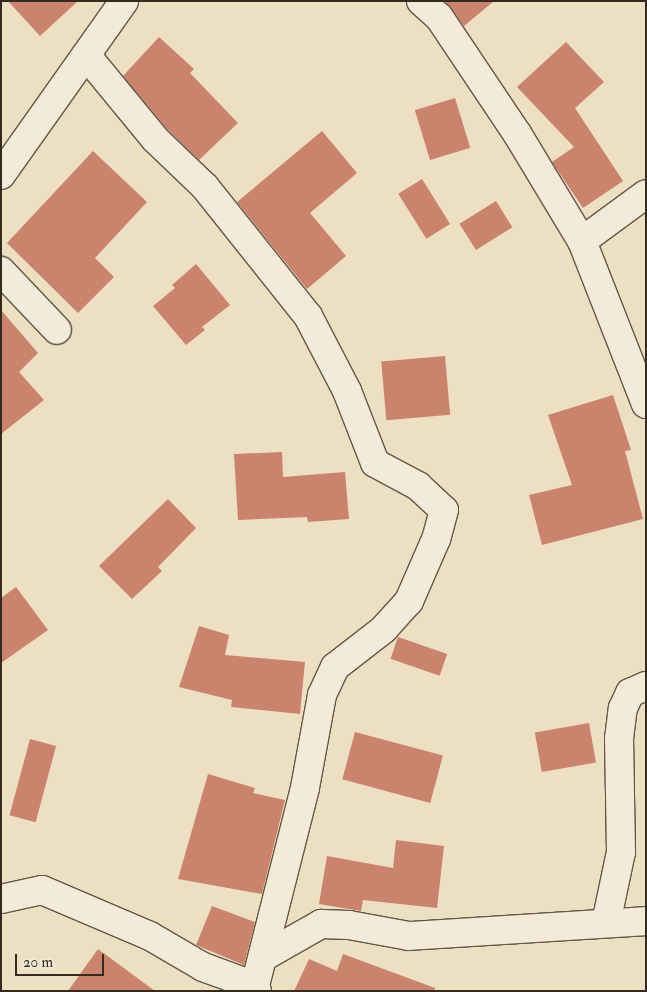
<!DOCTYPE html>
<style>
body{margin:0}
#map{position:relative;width:647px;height:992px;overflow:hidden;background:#eddfc2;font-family:"IM FELL Double Pica",serif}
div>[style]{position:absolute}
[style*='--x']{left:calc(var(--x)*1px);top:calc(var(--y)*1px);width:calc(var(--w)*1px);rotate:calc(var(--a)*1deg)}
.building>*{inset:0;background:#ca836c;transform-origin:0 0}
.roads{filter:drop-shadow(1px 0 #635748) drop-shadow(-1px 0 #635748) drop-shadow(0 1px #635748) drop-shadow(0 -1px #635748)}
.minor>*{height:28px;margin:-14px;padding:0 14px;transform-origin:14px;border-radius:14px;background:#f3ead7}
span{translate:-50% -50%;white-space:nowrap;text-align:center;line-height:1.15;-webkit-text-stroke:4.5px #f3ead7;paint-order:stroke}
.frame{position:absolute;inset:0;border:2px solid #352a1f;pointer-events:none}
.scale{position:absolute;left:15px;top:954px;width:89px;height:22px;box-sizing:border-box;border:2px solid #352a1f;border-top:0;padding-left:6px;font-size:15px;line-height:18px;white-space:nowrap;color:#352a1f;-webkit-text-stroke:4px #f3ead7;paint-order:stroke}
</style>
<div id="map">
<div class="building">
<i style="clip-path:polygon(8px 1px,78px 1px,40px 36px)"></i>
<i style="clip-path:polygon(445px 1px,494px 1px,464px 26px)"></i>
<i style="clip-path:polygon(159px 37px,194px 69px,190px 73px,238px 123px,199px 160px,166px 128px,123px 76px)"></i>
<i style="clip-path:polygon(566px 42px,604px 82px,575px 108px,623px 181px,583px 208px,552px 162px,574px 147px,517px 87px)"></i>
<i style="left:455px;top:98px;width:52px;height:42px;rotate:73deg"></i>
<i style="clip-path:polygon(322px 131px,357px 173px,310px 213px,346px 256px,307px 289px,237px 202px)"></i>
<i style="clip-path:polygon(93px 151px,147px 202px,95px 258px,114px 277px,78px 313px,7px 243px)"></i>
<i style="left:422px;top:179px;width:53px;height:28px;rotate:58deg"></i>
<i style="left:496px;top:201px;width:31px;height:43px;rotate:58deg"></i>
<i style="clip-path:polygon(196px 264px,230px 305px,202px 327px,205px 330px,186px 345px,153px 306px,175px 288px,172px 285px)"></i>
<i style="clip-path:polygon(1px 310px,38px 353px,19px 372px,44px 400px,1px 434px)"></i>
<i style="left:445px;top:356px;width:59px;height:64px;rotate:85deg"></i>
<i style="clip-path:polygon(613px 395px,631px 450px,625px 451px,643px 519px,542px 545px,529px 495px,572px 485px,548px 415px)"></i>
<i style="clip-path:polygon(282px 452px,283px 477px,345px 472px,349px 519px,308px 522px,307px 517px,238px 520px,234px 454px)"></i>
<i style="clip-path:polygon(168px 499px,196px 528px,158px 567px,162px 571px,132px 599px,99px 566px)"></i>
<i style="clip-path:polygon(16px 587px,48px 630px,1px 663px,1px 598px)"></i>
<i style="clip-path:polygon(199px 626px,229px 635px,225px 655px,305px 662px,300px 714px,231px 707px,232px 700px,179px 687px)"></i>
<i style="left:398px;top:637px;width:52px;height:23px;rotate:19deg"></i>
<i style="left:589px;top:723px;width:40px;height:55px;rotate:80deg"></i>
<i style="left:355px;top:732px;width:91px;height:49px;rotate:15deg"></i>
<i style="left:30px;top:739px;width:27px;height:79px;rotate:15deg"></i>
<i style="clip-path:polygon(208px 774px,255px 788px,253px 793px,285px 800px,262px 894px,178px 879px)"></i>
<i style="clip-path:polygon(396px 840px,444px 846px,437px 908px,363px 900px,361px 911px,319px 904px,327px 856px,393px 868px)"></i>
<i style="clip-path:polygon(212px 906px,255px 922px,244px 965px,196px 945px)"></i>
<i style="clip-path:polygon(98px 949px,155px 991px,68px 991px)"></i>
<i style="clip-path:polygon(343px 954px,435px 988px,435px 991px,294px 991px,309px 959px,337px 971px)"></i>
</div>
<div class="roads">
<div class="minor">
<i style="--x:421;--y:1;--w:24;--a:42"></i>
<i style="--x:439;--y:17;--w:142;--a:56.2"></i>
<i style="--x:518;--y:135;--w:124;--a:58.9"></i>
<i style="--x:582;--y:241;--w:175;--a:68.6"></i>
<i style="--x:86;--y:55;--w:109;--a:50.6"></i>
<i style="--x:155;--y:139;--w:69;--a:43.8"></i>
<i style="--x:205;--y:187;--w:165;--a:51.4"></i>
<i style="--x:308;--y:316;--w:85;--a:62.5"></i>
<i style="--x:347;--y:391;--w:77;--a:68.7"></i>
<i style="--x:375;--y:463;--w:49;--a:28.1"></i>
<i style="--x:418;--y:486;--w:35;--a:43"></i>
<i style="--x:444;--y:510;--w:30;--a:105"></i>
<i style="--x:436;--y:539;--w:68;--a:113.5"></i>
<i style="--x:409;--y:601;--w:38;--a:132"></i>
<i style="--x:384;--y:629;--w:62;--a:142.2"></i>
<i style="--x:335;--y:667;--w:31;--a:115"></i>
<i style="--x:322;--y:695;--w:95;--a:100.4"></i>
<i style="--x:305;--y:788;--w:204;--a:104.2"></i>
<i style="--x:255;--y:986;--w:5;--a:68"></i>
<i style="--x:1;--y:175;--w:213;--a:-54.7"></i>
<i style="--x:582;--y:241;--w:79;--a:-36.3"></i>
<i style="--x:1;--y:271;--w:81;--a:46.5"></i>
<i style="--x:1;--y:899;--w:42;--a:-12.4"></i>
<i style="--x:42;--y:890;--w:117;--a:23.1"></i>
<i style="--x:150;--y:936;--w:61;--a:30.3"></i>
<i style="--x:203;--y:967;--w:55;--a:20.1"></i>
<i style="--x:255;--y:986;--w:5;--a:112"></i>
<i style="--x:606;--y:923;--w:73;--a:-78.1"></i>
<i style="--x:621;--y:852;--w:113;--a:-91"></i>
<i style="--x:619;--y:739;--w:31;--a:-83"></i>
<i style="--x:623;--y:708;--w:17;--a:-65"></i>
<i style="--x:630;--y:693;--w:17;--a:-24"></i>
<i style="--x:263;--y:957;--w:67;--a:-29.6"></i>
<i style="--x:321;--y:924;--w:28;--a:2"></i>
<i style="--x:349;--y:925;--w:61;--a:10.4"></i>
<i style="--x:409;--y:936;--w:237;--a:-3.6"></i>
</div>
</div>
<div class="frame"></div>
<div class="scale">20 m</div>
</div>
